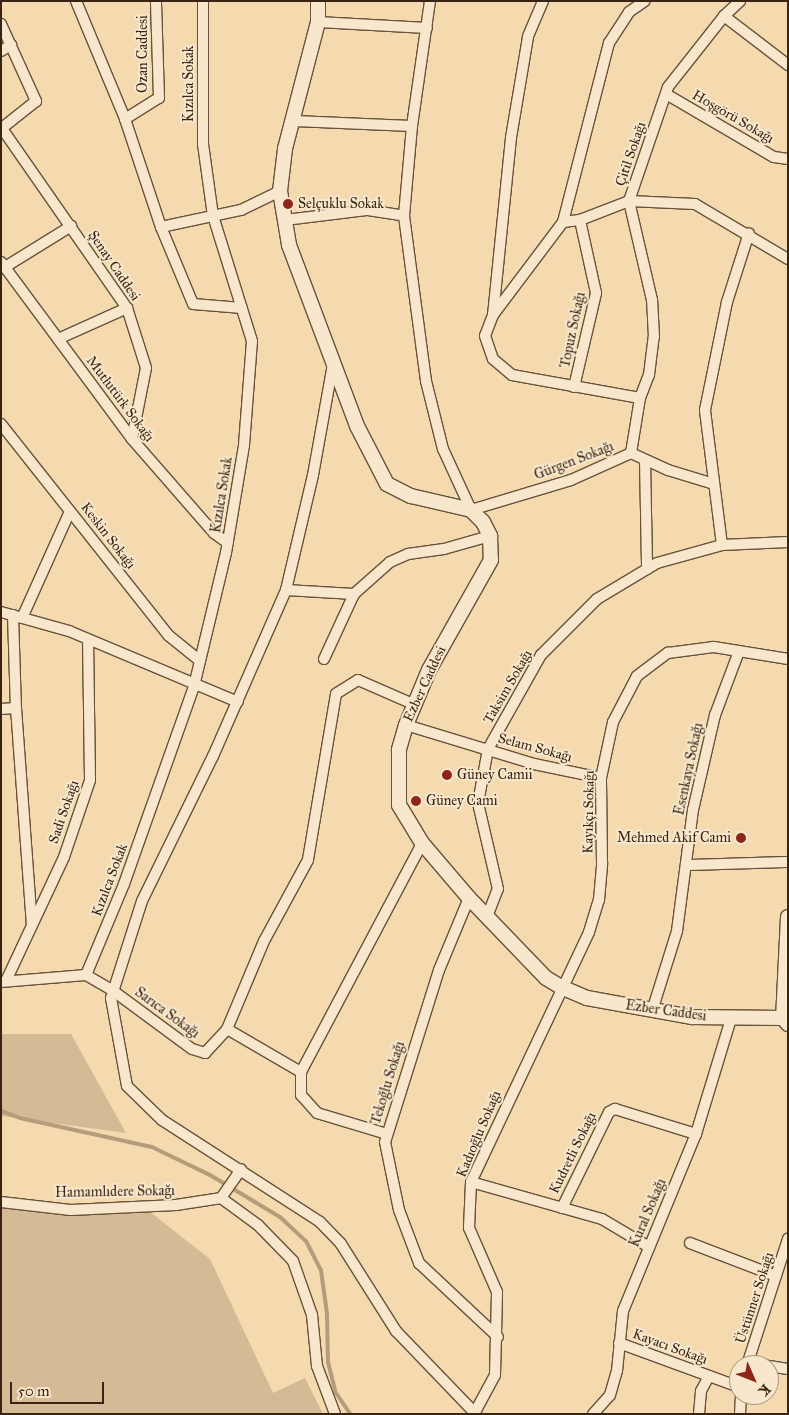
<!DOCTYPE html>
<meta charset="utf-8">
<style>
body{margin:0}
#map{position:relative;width:789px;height:1415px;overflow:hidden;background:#f5dab0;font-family:"IM FELL Great Primer",serif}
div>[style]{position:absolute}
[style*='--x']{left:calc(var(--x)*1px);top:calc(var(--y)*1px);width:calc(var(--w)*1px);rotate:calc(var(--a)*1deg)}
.green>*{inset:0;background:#d5bb95}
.stream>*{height:4px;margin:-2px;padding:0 2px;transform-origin:2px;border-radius:2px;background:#b59c7b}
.roads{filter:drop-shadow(1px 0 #68523a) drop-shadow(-1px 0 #68523a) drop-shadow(0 1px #68523a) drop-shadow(0 -1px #68523a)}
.street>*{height:10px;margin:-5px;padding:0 5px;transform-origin:5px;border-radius:5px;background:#f8e7cc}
.secondary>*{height:14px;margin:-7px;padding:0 7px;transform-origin:7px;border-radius:7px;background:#f8e7cc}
.dots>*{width:14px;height:14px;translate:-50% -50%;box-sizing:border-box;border:2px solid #f8e7cc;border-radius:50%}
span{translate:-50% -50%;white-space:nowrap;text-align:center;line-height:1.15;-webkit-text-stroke:4px #f8e7cc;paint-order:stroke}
.street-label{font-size:14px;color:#392413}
.poi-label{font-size:14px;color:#392413}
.left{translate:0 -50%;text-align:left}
.right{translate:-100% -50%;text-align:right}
.frame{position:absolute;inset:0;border:2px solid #392413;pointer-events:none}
.north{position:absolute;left:729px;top:1355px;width:50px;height:50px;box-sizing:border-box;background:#f8e7cc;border:1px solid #ac9982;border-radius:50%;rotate:134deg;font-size:14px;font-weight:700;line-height:20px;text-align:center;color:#392413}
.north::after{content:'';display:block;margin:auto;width:18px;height:22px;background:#8f2418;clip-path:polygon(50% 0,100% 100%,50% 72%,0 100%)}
.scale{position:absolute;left:10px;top:1382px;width:94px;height:22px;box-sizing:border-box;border:2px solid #392413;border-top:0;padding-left:6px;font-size:15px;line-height:18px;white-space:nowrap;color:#392413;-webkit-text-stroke:4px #f8e7cc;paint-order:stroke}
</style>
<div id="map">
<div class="green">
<i style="clip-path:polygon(1px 1034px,71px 1034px,126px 1133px,1px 1116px)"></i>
<i style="clip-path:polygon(1px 1204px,150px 1212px,210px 1259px,273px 1393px,305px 1378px,323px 1414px,1px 1414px)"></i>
</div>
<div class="stream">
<i style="--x:1;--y:1111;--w:20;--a:20"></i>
<i style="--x:20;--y:1118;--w:135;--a:12.4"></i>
<i style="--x:152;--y:1147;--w:64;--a:25.8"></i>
<i style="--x:210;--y:1175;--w:82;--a:31"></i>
<i style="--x:280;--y:1217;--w:35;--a:43"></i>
<i style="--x:306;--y:1241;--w:33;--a:63"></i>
<i style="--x:321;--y:1270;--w:44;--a:82.2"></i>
<i style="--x:327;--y:1314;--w:48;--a:88.8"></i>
<i style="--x:328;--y:1362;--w:32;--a:76"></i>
<i style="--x:336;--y:1393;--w:25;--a:56"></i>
</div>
<div class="roads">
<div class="street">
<i style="--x:76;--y:1;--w:128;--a:67.4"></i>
<i style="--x:125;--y:119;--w:114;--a:71.6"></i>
<i style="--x:161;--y:227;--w:82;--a:-12"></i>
<i style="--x:241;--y:210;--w:43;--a:-26"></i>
<i style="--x:430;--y:1;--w:126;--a:98.2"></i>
<i style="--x:412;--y:126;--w:90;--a:95.1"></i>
<i style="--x:404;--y:216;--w:166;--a:82.4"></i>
<i style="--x:426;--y:381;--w:70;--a:76"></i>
<i style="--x:443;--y:449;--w:67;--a:65.3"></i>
<i style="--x:471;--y:510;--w:104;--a:-16.7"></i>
<i style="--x:571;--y:480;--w:66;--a:-24.2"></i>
<i style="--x:631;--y:453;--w:41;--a:24.7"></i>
<i style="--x:668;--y:470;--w:48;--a:16.9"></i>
<i style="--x:543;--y:1;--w:39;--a:113"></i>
<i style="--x:528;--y:37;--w:102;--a:99.6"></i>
<i style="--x:511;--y:138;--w:178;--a:95.8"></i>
<i style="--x:493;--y:315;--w:22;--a:111"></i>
<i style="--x:485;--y:336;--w:24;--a:71"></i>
<i style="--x:493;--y:359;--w:25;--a:40"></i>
<i style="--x:512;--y:375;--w:130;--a:10.2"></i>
<i style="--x:640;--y:398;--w:56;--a:99.3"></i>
<i style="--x:724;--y:16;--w:81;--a:37.4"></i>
<i style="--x:318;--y:22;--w:109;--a:3.2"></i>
<i style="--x:1;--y:24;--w:85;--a:65.6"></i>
<i style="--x:36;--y:101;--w:43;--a:141.5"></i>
<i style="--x:1;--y:51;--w:12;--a:-31"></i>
<i style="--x:666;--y:94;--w:125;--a:30.3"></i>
<i style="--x:774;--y:157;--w:14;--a:8"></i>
<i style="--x:125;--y:119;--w:40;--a:-32"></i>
<i style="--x:159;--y:98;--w:97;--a:-91.8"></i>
<i style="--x:294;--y:121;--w:118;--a:2.4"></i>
<i style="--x:1;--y:127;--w:221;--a:55.2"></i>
<i style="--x:127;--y:308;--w:63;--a:72.4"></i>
<i style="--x:146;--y:368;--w:72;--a:101.2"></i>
<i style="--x:285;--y:220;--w:84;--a:-6.9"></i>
<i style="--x:368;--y:210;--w:36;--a:9"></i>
<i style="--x:563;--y:222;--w:185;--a:-75.6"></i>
<i style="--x:609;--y:43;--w:37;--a:-57"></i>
<i style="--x:629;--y:12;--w:19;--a:-35"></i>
<i style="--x:161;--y:227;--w:83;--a:67.4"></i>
<i style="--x:193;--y:304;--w:49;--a:4.7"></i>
<i style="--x:1;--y:262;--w:220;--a:53.5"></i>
<i style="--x:132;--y:439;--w:125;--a:48.9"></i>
<i style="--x:214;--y:533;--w:17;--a:36"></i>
<i style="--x:5;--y:267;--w:78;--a:-31.8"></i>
<i style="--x:493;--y:315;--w:116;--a:-53"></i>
<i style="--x:563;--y:222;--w:17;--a:-7"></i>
<i style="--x:580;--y:220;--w:53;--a:-21.2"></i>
<i style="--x:629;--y:201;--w:66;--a:2.6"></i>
<i style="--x:695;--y:204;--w:108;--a:30.6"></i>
<i style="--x:58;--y:339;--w:76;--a:-24.2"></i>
<i style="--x:333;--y:364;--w:113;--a:100.2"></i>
<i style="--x:313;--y:475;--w:118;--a:103.2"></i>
<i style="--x:286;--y:590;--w:181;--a:113.7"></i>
<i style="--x:213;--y:756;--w:161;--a:116.1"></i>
<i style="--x:142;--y:901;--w:102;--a:107.7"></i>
<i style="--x:111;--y:998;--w:89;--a:79.7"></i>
<i style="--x:127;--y:1086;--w:49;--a:44.2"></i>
<i style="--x:162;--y:1120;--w:188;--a:32.8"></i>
<i style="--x:320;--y:1222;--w:30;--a:46"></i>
<i style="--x:341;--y:1244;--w:103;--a:57.7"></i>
<i style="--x:396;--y:1331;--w:115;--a:46.1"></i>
<i style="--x:574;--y:387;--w:97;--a:-76.8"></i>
<i style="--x:596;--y:293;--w:75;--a:-102.4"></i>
<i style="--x:640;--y:398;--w:25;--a:-69"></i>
<i style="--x:649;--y:375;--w:38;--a:-83"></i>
<i style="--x:654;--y:337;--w:37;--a:-93"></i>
<i style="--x:652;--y:300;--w:102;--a:-103.1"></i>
<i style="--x:629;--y:201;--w:120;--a:-71.1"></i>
<i style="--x:668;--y:87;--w:90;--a:-51.7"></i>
<i style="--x:724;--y:16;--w:22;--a:-43"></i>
<i style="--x:1;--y:424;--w:269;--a:51.6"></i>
<i style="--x:168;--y:635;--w:38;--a:39"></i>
<i style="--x:645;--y:460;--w:109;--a:88.9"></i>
<i style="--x:722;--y:545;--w:136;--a:-97.2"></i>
<i style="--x:705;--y:410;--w:110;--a:-78.5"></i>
<i style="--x:727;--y:302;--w:72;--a:-72.3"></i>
<i style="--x:286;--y:590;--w:68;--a:3.4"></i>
<i style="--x:354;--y:594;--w:48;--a:-41.6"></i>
<i style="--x:390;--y:562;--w:20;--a:-24"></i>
<i style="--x:408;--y:554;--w:36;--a:-8"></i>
<i style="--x:444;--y:549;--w:48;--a:-15.8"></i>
<i style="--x:1;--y:612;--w:71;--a:15.6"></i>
<i style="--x:69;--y:631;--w:183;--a:22.8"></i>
<i style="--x:13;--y:615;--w:93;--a:88.2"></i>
<i style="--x:16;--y:708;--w:217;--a:85.8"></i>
<i style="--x:22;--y:618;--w:117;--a:-65.8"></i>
<i style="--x:324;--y:659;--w:72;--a:-65.2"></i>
<i style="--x:413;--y:704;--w:60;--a:-156.4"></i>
<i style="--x:358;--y:680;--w:26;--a:148"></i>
<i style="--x:336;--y:694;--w:168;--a:99.6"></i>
<i style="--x:308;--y:860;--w:92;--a:118.5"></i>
<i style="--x:264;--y:941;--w:95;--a:112.8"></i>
<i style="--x:227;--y:1029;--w:86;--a:30.2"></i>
<i style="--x:301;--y:1072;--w:259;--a:-62.1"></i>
<i style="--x:1;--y:709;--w:15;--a:-4"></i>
<i style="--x:406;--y:725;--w:134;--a:16.9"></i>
<i style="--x:534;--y:764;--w:68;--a:11.8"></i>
<i style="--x:687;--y:865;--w:101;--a:-1.7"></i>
<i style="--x:469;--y:898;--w:78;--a:112.6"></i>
<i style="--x:439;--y:970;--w:180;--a:107.4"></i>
<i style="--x:385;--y:1142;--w:69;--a:78.4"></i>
<i style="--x:399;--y:1210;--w:57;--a:69.3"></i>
<i style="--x:419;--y:1263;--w:108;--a:43.1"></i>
<i style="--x:487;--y:917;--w:30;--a:-69"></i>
<i style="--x:498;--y:889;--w:88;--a:-103.1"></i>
<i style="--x:478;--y:803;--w:55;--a:-79.5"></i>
<i style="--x:488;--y:749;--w:108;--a:-60.6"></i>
<i style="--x:541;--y:655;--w:79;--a:-45"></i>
<i style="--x:597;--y:599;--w:70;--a:-31"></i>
<i style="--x:657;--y:563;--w:67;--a:-15.5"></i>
<i style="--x:722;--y:545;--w:66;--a:-2.6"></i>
<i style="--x:86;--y:975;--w:99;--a:-67.3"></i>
<i style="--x:124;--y:884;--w:210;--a:-70.5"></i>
<i style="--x:194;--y:686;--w:137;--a:-76.5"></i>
<i style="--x:226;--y:553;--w:109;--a:-80.5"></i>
<i style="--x:244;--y:445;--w:104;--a:-85.6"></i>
<i style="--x:252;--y:341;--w:131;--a:-107.3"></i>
<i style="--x:213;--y:216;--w:73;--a:-97.9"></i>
<i style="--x:203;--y:144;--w:143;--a:-90"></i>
<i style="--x:6;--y:981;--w:137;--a:-64.9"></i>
<i style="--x:64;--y:857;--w:81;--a:-71.3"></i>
<i style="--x:90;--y:780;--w:140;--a:-90.8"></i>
<i style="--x:1;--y:982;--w:85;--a:-4.7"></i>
<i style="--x:86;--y:975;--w:30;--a:30"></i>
<i style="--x:112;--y:990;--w:99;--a:36.4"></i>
<i style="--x:192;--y:1049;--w:14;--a:17"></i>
<i style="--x:205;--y:1053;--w:33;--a:-47"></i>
<i style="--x:652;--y:1011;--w:84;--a:-72.6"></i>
<i style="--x:677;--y:931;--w:122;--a:-82.5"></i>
<i style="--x:693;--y:810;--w:98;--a:-77"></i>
<i style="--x:715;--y:715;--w:68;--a:-69.4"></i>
<i style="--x:301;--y:1072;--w:23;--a:90"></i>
<i style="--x:301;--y:1095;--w:24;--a:48"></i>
<i style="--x:317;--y:1113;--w:73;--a:16.7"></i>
<i style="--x:471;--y:1182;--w:136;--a:15.8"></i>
<i style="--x:602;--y:1219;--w:55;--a:30.8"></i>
<i style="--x:221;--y:1198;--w:46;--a:36.1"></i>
<i style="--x:258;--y:1225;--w:50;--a:45.8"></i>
<i style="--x:293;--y:1261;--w:57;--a:70.6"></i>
<i style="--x:312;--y:1315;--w:51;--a:84.4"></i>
<i style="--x:317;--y:1366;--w:51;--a:69.4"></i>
<i style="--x:1;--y:1202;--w:70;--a:6.5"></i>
<i style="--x:71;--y:1210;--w:105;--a:-2.7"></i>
<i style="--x:176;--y:1205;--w:46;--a:-8.8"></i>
<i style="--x:221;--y:1198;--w:35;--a:-55"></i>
<i style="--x:562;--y:1208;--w:107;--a:-63.9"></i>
<i style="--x:609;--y:1112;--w:7;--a:-27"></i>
<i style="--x:615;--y:1109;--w:85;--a:17.2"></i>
<i style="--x:690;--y:1243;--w:92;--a:21"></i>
<i style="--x:619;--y:1343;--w:128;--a:20.1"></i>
<i style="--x:748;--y:1362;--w:18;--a:9"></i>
<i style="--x:747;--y:1365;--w:133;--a:-72"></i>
<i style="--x:769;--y:1366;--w:19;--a:9"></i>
<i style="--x:475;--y:1412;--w:42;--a:-61.6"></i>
<i style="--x:495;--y:1375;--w:83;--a:-88.6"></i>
<i style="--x:497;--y:1292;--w:70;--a:-113.6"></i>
<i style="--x:469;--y:1228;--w:46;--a:-87.5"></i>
<i style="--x:471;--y:1182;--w:276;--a:-64.7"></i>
<i style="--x:589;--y:932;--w:34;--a:-73"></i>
<i style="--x:599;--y:900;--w:37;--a:-85"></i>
<i style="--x:602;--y:863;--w:85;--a:-90.7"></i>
<i style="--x:601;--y:778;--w:57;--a:-77.9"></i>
<i style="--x:613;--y:722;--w:52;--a:-62.4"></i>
<i style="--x:637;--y:676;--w:39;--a:-37"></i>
<i style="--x:668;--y:653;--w:46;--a:-7.4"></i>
<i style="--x:714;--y:647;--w:75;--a:9.2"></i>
<i style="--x:593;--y:1414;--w:25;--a:-48"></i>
<i style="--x:610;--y:1395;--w:25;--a:-74"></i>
<i style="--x:617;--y:1371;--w:60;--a:-84.3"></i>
<i style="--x:623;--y:1311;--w:191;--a:-67.6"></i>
<i style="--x:696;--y:1134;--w:120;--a:-73.1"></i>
<i style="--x:699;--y:1414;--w:23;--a:-85"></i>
<i style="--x:701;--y:1391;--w:17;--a:-62"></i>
<i style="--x:740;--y:1414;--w:19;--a:-87"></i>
</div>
<div class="secondary">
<i style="--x:318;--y:1;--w:21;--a:90"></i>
<i style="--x:318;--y:22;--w:131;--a:104.6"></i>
<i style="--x:285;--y:149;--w:42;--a:96.8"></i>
<i style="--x:280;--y:191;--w:55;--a:80.5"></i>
<i style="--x:289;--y:245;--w:193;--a:69.4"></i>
<i style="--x:357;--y:426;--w:65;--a:62.7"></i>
<i style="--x:387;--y:484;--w:27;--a:27"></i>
<i style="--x:411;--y:496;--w:62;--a:13.1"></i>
<i style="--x:471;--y:510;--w:17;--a:45"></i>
<i style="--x:483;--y:522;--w:16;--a:63"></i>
<i style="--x:490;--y:536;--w:24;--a:88"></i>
<i style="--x:491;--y:560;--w:126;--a:119.4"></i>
<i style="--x:429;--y:670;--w:60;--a:112.7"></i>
<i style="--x:406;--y:725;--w:26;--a:106"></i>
<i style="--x:399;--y:750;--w:55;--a:90"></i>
<i style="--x:399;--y:805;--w:44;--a:58.8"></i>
<i style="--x:422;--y:843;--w:72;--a:49.5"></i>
<i style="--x:469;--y:898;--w:111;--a:46.1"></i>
<i style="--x:546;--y:978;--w:17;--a:31"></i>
<i style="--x:561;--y:987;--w:28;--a:23"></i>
<i style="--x:587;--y:998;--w:107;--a:10.3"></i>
<i style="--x:692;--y:1017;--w:91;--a:0.6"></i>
<i style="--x:788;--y:917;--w:101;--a:92.8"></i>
<i style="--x:783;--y:1018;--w:8;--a:50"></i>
</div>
</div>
<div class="dots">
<i style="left:288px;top:204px;background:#8f2418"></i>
<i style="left:447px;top:775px;background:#8f2418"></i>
<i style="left:416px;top:801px;background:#8f2418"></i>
<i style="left:741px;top:838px;background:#8f2418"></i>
</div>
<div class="street-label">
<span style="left:143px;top:54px;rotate:-90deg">Ozan Caddesi</span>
<span style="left:189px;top:84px;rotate:-90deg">Kızılca Sokak</span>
<span style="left:733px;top:117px;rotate:30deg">Hoşgörü Sokağı</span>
<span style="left:631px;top:154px;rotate:-71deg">Çitil Sokağı</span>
<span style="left:114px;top:266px;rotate:56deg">Şenay Caddesi</span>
<span style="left:573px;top:330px;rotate:-78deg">Topuz Sokağı</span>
<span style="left:120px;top:399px;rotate:53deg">Mutlutürk Sokağı</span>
<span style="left:574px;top:461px;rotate:-21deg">Gürgen Sokağı</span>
<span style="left:222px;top:495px;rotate:-81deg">Kızılca Sokak</span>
<span style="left:108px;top:536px;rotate:52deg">Keskin Sokağı</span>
<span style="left:425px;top:684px;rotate:-65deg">Ezber Caddesi</span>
<span style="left:508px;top:687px;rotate:-60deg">Taksim Sokağı</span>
<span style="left:535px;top:748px;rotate:15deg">Selam Sokağı</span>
<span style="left:689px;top:769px;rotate:-78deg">Esenkaya Sokağı</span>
<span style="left:64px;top:812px;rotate:-71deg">Sadi Sokağı</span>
<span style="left:589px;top:812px;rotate:-89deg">Kayıkçı Sokağı</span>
<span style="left:110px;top:880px;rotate:-69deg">Kızılca Sokak</span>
<span style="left:666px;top:1011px;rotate:8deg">Ezber Caddesi</span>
<span style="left:167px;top:1013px;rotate:36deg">Sarıca Sokağı</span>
<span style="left:388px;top:1083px;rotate:-73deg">Tekoğlu Sokağı</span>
<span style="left:479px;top:1134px;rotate:-67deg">Kadıoğlu Sokağı</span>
<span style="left:573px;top:1153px;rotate:-64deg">Kudretli Sokağı</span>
<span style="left:115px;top:1192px;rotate:-1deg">Hamamlıdere Sokağı</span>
<span style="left:648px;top:1213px;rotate:-67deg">Kural Sokağı</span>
<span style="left:755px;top:1298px;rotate:-72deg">Üstünner Sokağı</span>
<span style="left:670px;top:1347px;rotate:20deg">Kayacı Sokağı</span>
</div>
<div class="poi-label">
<span class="left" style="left:298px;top:204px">Selçuklu Sokak</span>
<span class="left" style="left:457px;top:775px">Güney Camii</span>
<span class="left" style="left:426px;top:801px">Güney Cami</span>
<span class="right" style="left:731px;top:838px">Mehmed Akif Cami</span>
</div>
<div class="frame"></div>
<div class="north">K</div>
<div class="scale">50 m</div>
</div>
